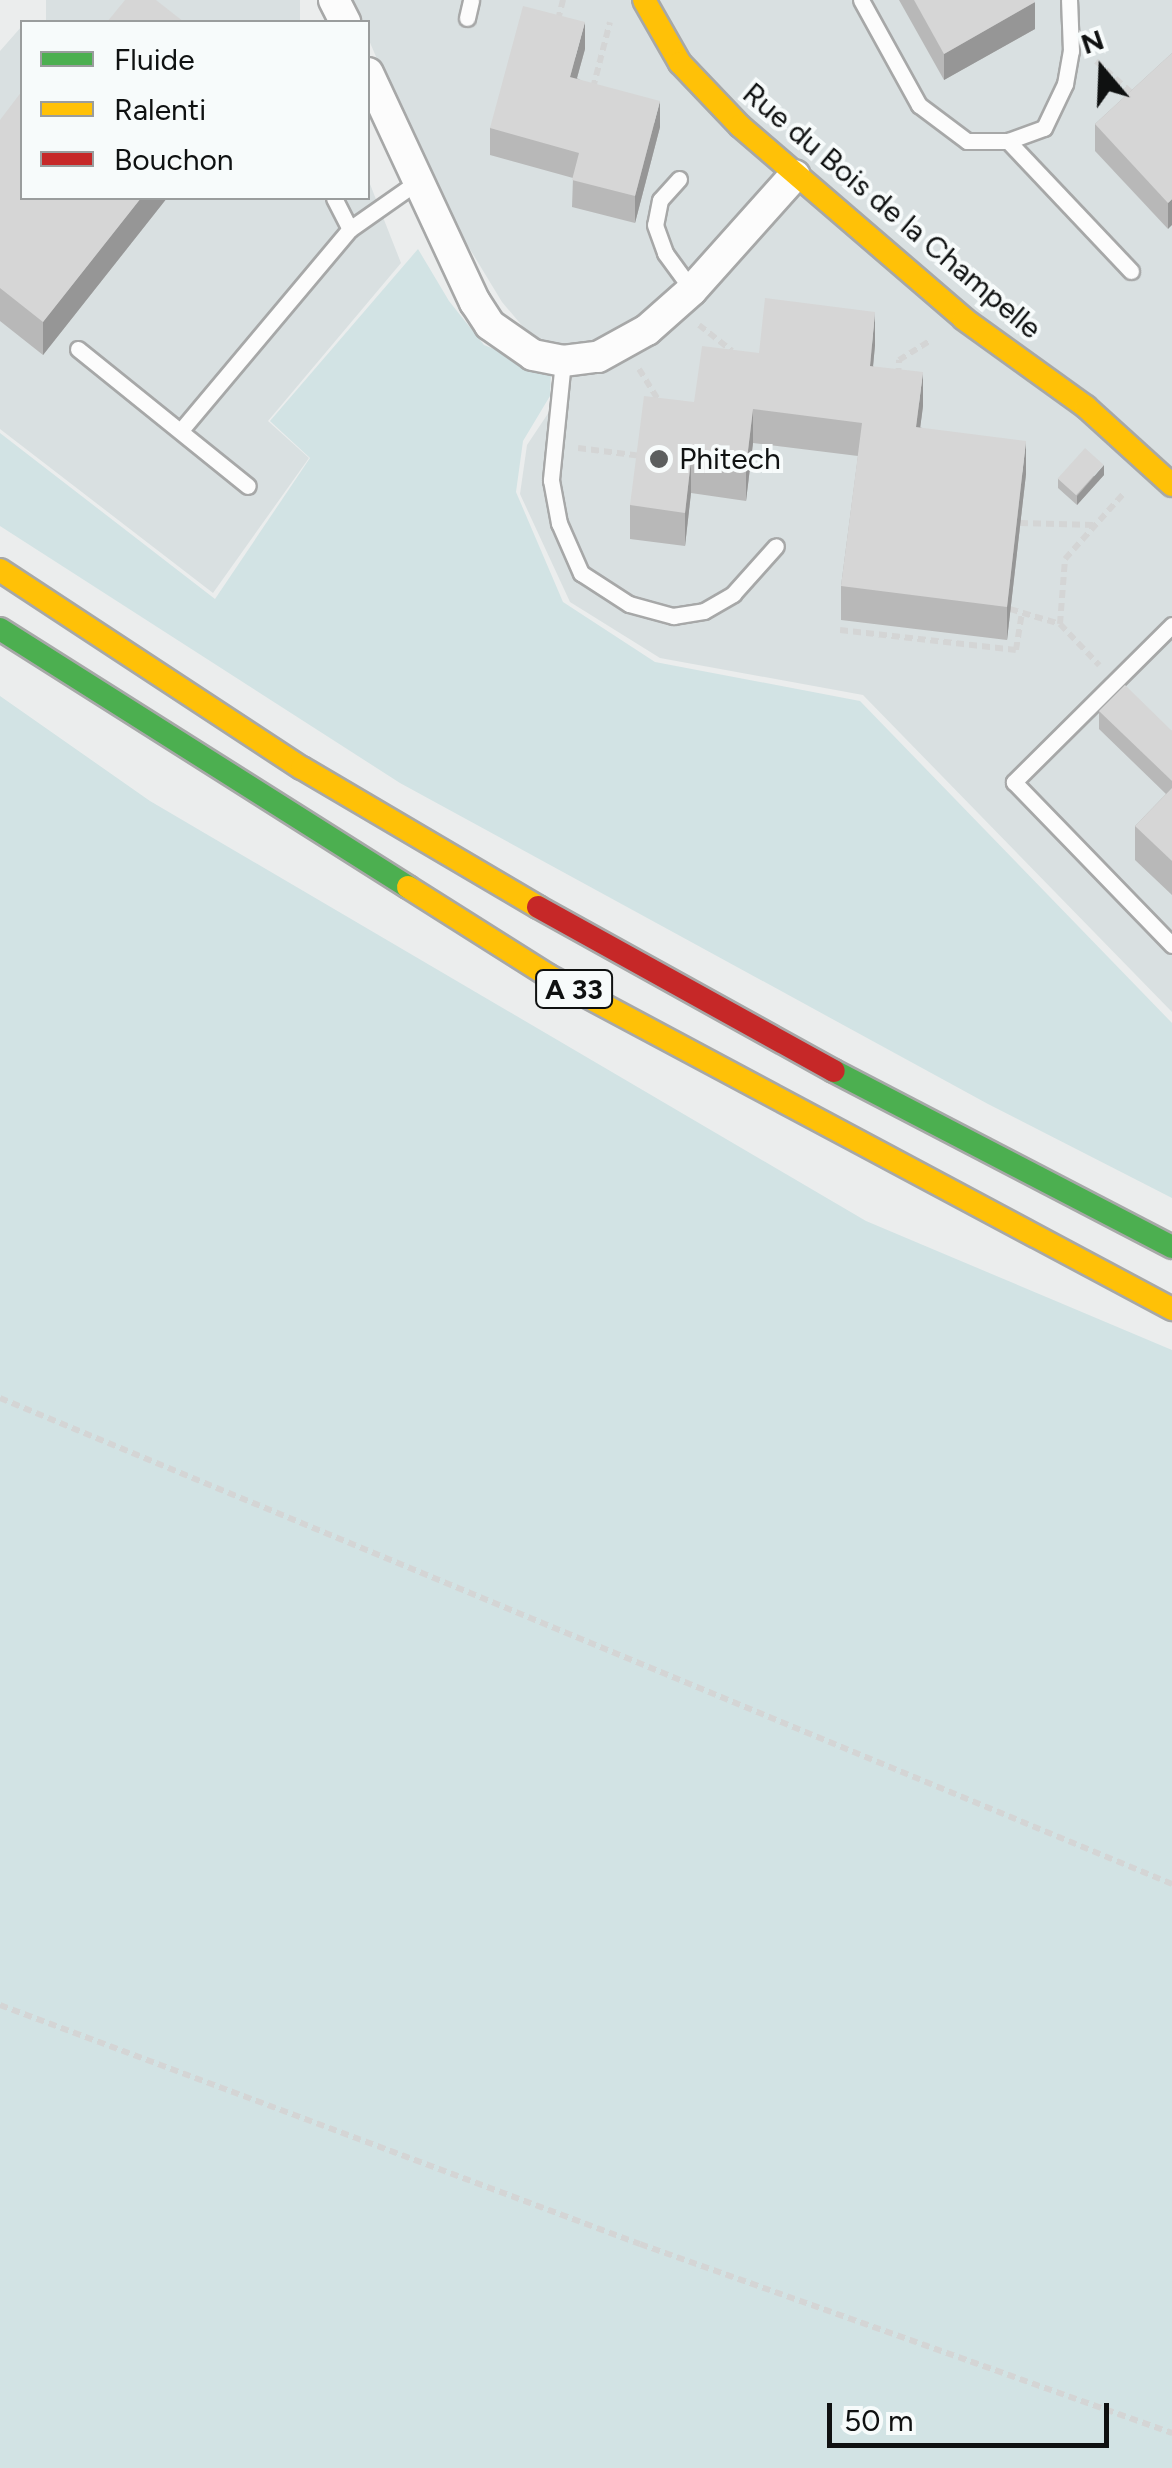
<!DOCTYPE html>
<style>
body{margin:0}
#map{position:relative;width:1172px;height:2468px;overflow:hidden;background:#ebeded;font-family:Figtree,sans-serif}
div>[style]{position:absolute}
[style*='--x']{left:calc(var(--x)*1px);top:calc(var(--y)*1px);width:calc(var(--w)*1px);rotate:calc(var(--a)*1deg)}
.built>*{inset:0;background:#d9e0e1;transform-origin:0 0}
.green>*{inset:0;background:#d2e3e4}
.path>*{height:6px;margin-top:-3px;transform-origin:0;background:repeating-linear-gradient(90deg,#d4d5d5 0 8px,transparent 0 13px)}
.roads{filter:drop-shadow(2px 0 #a7a8a8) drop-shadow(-2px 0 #a7a8a8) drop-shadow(0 2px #a7a8a8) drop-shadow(0 -2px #a7a8a8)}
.lane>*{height:15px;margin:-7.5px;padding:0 7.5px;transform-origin:7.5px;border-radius:7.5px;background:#fcfcfc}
.street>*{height:30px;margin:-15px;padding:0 15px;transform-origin:15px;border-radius:15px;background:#fcfcfc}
.fast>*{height:22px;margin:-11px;padding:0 11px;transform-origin:11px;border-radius:11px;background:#4caf50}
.slow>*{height:22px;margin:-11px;padding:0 11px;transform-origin:11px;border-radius:11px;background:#ffc107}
.jam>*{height:22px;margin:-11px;padding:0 11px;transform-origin:11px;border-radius:11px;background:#c62828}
.wall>*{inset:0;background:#b8b8b8}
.shaded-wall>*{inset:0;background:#969696}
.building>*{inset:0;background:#d6d6d6;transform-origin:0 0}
.dots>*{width:28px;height:28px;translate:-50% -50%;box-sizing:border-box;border:5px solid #f7fbfb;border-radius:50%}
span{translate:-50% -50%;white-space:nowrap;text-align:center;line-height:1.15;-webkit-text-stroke:8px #f7fbfb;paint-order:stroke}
.shield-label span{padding:2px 8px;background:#f7fbfb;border:2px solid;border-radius:8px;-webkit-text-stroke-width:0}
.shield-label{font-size:28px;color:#0f1111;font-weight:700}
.street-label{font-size:30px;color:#0f1111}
.poi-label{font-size:30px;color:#0f1111}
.left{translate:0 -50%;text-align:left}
.legend{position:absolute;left:20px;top:20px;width:350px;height:180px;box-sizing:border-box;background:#f7fbfb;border:2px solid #9a9d9d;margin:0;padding:12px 18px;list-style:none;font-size:30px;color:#0f1111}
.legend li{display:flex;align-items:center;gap:20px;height:50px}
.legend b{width:50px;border:2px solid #9a9d9d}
.north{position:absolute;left:1052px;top:20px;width:100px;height:100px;-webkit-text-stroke:8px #f7fbfb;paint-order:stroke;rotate:341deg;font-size:28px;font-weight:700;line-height:40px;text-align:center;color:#0f1111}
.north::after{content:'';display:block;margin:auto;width:35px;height:45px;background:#0f1111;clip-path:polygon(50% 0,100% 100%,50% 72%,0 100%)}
.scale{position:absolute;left:827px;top:2403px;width:282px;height:45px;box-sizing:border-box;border:5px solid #0f1111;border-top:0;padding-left:12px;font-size:30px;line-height:35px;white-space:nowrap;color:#0f1111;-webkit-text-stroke:8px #f7fbfb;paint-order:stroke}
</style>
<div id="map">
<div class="built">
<i style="left:46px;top:0;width:254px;height:30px"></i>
<i style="clip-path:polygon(351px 0,1172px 0,1172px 1012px,863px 695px,660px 658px,570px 602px,520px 494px,527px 445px,581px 364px,535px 341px,502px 302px,431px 185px,368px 38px,368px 22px,361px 22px)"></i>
<i style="clip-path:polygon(22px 26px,22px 198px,368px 198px,368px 179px,401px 263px,268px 421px,309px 458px,213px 593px,0 429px,0 51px)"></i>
</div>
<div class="green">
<i style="clip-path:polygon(418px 249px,449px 301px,484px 345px,551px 372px,550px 396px,523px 441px,516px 492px,563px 602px,655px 662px,860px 701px,1172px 1023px,1172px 1198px,988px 1104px,400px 783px,0 526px,0 433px,215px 599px,310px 458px,270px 421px)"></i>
<i style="clip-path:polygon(0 696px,150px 801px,866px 1221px,1172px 1350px,1172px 2468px,0 2468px)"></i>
</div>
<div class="path">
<i style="--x:558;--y:20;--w:21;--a:-76"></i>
<i style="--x:1096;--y:61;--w:52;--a:41.9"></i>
<i style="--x:593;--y:88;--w:68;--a:-75.6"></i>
<i style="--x:699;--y:325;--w:42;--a:38.2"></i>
<i style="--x:639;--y:369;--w:38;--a:58"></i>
<i style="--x:898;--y:376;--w:16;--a:-86"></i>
<i style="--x:899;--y:360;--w:36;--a:-32"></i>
<i style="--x:578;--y:448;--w:64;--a:7.2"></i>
<i style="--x:1020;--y:523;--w:74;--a:1.5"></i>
<i style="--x:1010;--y:609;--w:52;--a:16.7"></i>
<i style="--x:1060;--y:624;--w:57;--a:46.4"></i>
<i style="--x:1060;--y:624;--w:65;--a:-85.6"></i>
<i style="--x:1065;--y:559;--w:89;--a:-48.2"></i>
<i style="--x:840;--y:630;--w:177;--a:6.5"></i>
<i style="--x:1016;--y:650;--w:38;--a:-81"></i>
<i style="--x:0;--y:1398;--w:1269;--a:22.52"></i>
<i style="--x:0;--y:2005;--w:683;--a:20.48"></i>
<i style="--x:640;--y:2244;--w:565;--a:19.56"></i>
</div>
<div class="roads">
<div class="lane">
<i style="--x:861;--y:0;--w:120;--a:61.1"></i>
<i style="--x:919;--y:105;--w:60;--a:36.9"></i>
<i style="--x:967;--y:141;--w:41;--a:0"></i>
<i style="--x:1008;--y:141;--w:38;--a:-20"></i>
<i style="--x:1044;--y:128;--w:49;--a:-64.5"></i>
<i style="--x:1065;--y:84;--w:34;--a:-80"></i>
<i style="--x:1071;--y:51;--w:51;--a:-92.2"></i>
<i style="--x:467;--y:18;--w:18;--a:-77"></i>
<i style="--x:1008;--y:141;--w:179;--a:46.6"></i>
<i style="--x:679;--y:179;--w:28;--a:132"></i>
<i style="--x:660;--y:200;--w:25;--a:101"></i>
<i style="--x:655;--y:225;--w:30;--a:70"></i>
<i style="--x:665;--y:253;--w:46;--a:53.9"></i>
<i style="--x:334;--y:198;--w:35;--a:63"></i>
<i style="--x:78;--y:349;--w:218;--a:38.9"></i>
<i style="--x:563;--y:361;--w:120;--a:95.8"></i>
<i style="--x:551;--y:480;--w:44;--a:79.5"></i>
<i style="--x:559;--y:523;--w:55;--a:66.3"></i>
<i style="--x:581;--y:573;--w:57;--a:32.9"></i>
<i style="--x:629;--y:604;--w:46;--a:15.3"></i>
<i style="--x:673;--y:616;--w:31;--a:-9"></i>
<i style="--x:704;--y:611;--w:34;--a:-30"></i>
<i style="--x:733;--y:594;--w:64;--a:-48.1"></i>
<i style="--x:182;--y:429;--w:261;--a:-50"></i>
<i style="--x:350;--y:229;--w:82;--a:-35"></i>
<i style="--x:1172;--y:625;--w:223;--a:135.2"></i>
<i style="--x:1014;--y:782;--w:227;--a:45.9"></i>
</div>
<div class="street">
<i style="--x:334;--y:0;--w:25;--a:63"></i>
<i style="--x:368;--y:73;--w:253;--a:65"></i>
<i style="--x:475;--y:302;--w:27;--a:57"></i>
<i style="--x:490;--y:325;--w:52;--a:34.9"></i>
<i style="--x:533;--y:355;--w:31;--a:11"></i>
<i style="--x:563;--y:361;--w:35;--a:-7"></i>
<i style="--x:598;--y:357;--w:56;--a:-28.9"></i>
<i style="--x:647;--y:330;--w:60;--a:-41.6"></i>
<i style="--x:692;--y:290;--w:154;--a:-48.2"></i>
</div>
<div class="fast">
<i style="--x:0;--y:629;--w:483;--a:32.3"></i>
<i style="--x:834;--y:1071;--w:381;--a:27.5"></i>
</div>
<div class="slow">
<i style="--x:644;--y:0;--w:73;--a:60.3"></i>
<i style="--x:680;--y:63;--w:87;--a:46.4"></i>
<i style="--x:740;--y:126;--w:296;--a:40.7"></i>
<i style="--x:964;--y:319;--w:150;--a:35.8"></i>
<i style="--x:1086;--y:407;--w:116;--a:42.2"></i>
<i style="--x:0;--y:570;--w:361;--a:33.3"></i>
<i style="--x:302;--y:768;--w:274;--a:30.5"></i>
<i style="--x:408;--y:887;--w:165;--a:32.3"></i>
<i style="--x:547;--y:975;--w:709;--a:28.12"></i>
</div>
<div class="jam">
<i style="--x:538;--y:907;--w:338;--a:29"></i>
</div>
</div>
<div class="wall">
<i style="clip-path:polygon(899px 0,1034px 0,1035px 29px,944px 80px)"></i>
<i style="clip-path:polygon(585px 49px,577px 78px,660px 127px,635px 223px,572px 207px,573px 178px,490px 155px,490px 128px)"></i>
<i style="clip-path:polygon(1172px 53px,1168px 229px,1095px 151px,1095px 124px)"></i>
<i style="clip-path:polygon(0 120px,22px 198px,167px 198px,43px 355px,0 321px)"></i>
<i style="clip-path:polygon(875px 345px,873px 366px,923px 406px,920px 427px,1026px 474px,1007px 640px,841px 620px,841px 586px,858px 456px,753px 443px,746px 501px,691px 493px,685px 546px,630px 539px,630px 505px,694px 402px,759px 353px)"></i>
<i style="clip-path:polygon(1104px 475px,1077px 505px,1058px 488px,1058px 479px)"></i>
<i style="clip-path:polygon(1099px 711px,1172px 731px,1172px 895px,1135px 860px,1135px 826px,1166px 794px,1099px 729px)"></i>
</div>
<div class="shaded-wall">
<i style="clip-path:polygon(1035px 2px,1035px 29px,944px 80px,944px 54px)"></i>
<i style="clip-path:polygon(585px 22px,585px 49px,570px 103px,570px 77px)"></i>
<i style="clip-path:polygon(660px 101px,660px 127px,635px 223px,635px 196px)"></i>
<i style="clip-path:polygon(141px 198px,167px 198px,43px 355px,43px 322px)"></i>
<i style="clip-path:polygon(1172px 199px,1172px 225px,1168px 229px,1168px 203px)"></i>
<i style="clip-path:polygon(875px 312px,875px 345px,870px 399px,870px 366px)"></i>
<i style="clip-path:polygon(923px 372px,923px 406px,916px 461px,916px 427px)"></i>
<i style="clip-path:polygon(753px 409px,753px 443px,746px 501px,746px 467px)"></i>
<i style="clip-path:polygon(1026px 441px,1026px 474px,1007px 640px,1007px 607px)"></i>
<i style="clip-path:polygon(691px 460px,691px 493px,685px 546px,685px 513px)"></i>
<i style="clip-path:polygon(1104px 465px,1104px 475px,1077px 505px,1077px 496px)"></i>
</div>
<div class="building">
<i style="clip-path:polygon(125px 0,156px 0,184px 22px,107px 22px)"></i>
<i style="clip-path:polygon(914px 0,1034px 0,1035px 2px,944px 54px)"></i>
<i style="clip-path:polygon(523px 6px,585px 22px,570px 77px,660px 101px,635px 196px,572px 180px,579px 153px,490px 128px)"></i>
<i style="clip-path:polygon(1172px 53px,1172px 199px,1168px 203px,1095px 124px)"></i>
<i style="clip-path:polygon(22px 91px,22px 198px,141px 198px,43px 322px,0 288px,0 120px)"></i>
<i style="clip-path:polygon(765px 298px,875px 312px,870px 366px,923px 372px,916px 427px,1026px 441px,1007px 607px,841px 586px,862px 423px,753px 409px,746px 467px,691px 460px,685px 513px,630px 505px,644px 396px,694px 402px,702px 346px,759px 353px)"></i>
<i style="left:1085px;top:448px;width:25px;height:41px;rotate:42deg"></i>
<i style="clip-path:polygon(1125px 685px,1172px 731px,1172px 781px,1099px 711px)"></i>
<i style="clip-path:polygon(1172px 788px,1172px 861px,1135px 826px)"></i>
</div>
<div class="dots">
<i style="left:659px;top:459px;background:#5c5e5e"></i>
</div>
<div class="shield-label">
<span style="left:574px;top:989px">A 33</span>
</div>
<div class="street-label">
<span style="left:892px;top:211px;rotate:40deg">Rue du Bois de la Champelle</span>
</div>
<div class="poi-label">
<span class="left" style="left:679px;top:459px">Phitech</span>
</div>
<ul class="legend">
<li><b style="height:12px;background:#4caf50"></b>Fluide</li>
<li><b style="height:12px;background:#ffc107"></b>Ralenti</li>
<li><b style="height:12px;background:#c62828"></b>Bouchon</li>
</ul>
<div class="north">N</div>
<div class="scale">50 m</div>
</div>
